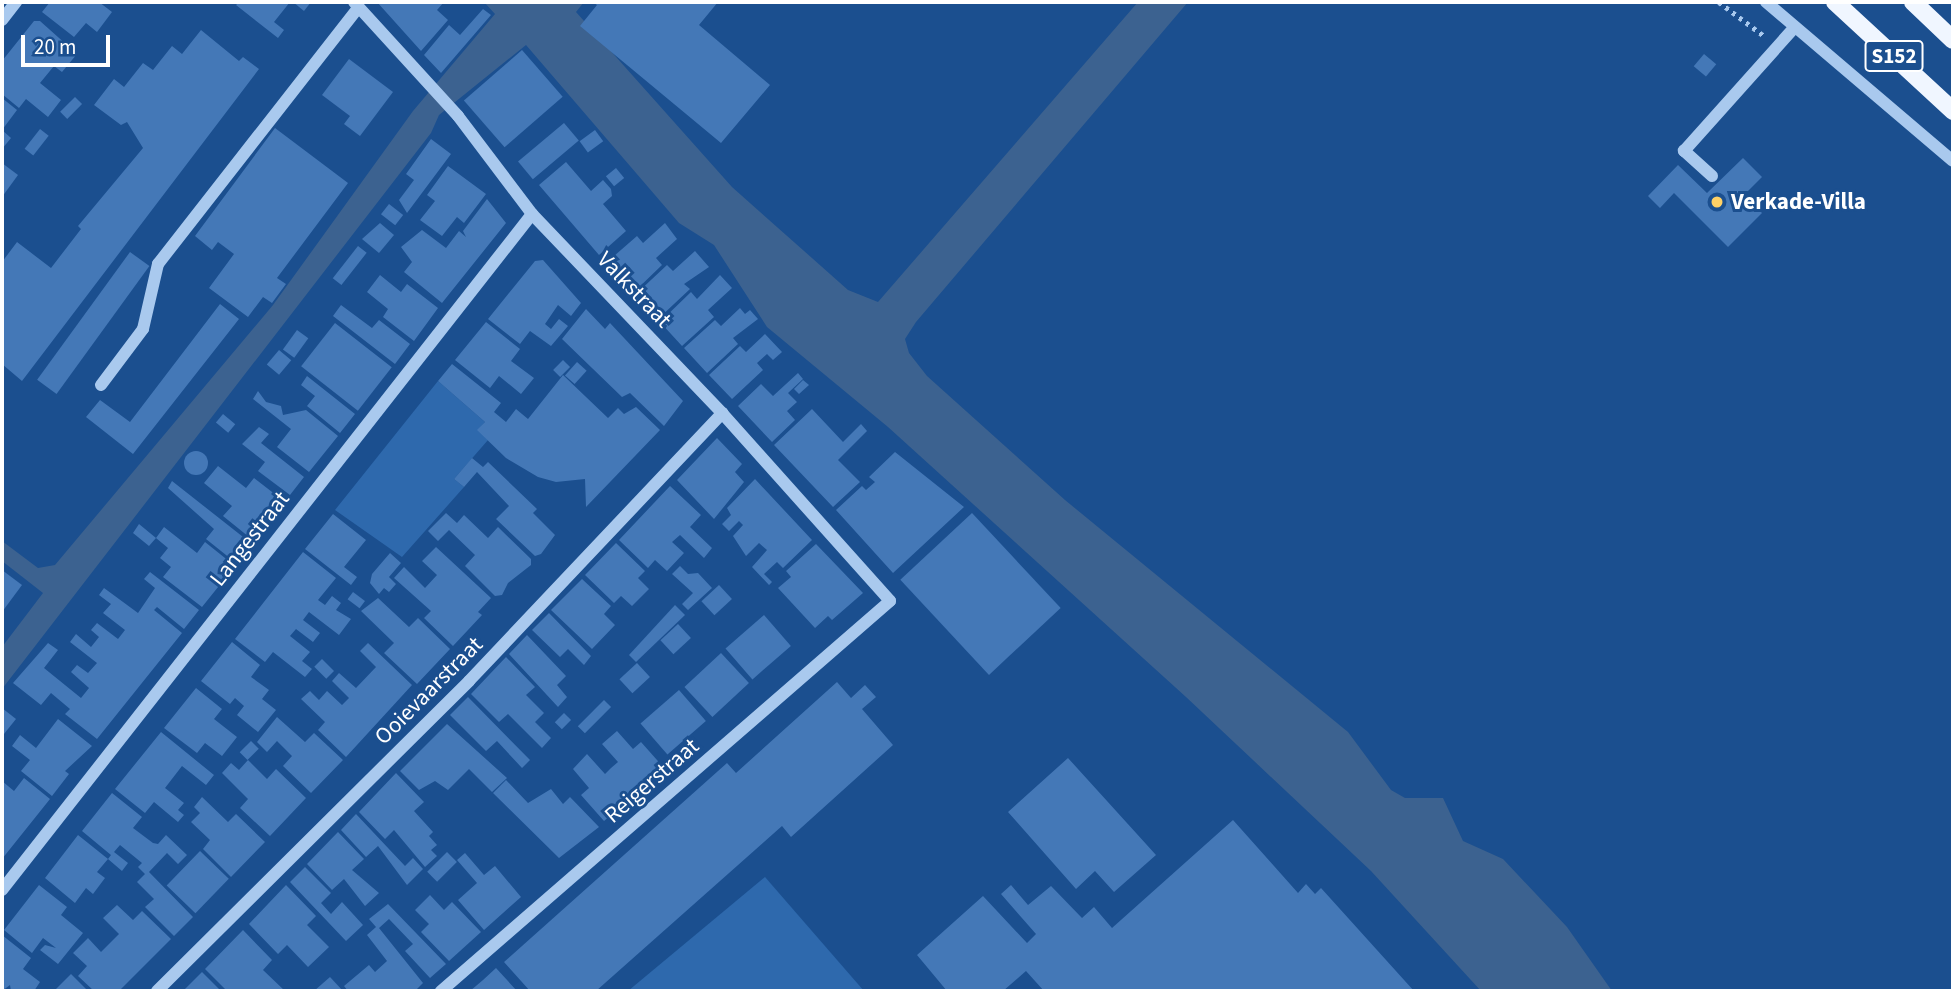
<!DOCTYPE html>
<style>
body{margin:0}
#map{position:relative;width:1955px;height:993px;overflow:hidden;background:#1b4f8f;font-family:"Source Sans 3",sans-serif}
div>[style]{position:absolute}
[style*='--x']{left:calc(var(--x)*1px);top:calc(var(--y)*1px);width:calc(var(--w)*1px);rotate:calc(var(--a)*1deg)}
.green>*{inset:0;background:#2e69ad}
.water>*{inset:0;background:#3c6290}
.building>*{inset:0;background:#4478b7;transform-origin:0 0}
.round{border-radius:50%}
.path>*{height:4.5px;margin-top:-2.25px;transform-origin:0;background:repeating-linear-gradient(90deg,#a9c9ee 0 3.5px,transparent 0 8.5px)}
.minor>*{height:12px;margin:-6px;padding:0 6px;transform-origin:6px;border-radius:6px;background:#a9c9ee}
.major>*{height:18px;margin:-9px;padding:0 9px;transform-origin:9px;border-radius:9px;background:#f0f6ff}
.dots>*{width:19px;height:19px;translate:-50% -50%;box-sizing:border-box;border:4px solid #1b4f8f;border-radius:50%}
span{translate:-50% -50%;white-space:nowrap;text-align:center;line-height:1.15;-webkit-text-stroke:6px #1b4f8f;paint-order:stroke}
.shield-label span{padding:2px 5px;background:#1b4f8f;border:2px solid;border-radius:5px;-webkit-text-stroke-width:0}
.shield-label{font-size:21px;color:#fff;font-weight:700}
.poi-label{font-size:23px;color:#fff;font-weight:700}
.left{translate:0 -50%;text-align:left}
.street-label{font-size:23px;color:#fff}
.frame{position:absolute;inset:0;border:4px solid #fff;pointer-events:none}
.scale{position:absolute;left:21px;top:35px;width:89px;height:32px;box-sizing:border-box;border:4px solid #fff;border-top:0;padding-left:9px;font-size:21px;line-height:24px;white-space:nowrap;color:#fff;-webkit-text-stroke:5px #1b4f8f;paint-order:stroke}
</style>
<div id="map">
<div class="green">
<i style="clip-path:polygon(438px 381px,485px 422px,478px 430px,488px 440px,454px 479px,464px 487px,402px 557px,335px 510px)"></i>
<i style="clip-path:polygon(765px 877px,864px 991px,628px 991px)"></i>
</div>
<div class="water">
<i style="clip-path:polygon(484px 2px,584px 2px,576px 12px,732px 187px,848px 290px,878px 302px,1138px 2px,1188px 2px,916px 322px,905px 339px,909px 353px,927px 376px,1065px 500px,1348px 732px,1391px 790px,1405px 798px,1443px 798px,1463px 841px,1503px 859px,1567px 927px,1612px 991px,1481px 991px,1371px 871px,1186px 697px,888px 427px,767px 327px,714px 245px,679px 223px,526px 45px,439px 115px,431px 133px,2px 689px,2px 647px,43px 593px,2px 561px,2px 541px,38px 568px,55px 565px,273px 305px,413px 111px,495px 14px)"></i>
</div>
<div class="building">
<i style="clip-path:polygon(50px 2px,99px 2px,112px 12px,97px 32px,86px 23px,74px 37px,42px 12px)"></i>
<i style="clip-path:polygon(239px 2px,290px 2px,274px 22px,284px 30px,278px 38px,236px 5px)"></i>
<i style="clip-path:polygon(293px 2px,311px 2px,304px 11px)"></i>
<i style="clip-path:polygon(377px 2px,444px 2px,437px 10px,448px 20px,421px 51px)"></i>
<i style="clip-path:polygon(593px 2px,718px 2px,699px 25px,770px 85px,721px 143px,580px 26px,597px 5px)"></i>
<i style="clip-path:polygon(483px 9px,491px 15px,441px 73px,424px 55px,449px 25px,460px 35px)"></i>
<i style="clip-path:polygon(34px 21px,40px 21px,77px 54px,62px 72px,54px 66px,40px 83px,61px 100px,48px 117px,26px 99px,19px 108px,2px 94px,2px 61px)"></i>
<i style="clip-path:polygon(201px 30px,239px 61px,243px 57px,259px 69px,22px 381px,2px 364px,2px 262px,17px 242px,51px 268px,81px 229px,78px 226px,143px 148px,127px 122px,121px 125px,94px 105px,114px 79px,124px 87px,143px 63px,153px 70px,172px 46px,182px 54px)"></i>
<i style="left:522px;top:50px;width:62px;height:77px;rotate:49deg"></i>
<i style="left:1704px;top:54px;width:16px;height:16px;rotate:40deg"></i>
<i style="clip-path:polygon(349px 59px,393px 92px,360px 136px,344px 124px,350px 116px,322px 95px)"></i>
<i style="left:75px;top:97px;width:10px;height:21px;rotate:45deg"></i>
<i style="clip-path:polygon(2px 98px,17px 110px,2px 130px)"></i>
<i style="left:564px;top:123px;width:23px;height:60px;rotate:50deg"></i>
<i style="clip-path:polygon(275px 128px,348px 183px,277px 278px,286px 284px,272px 303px,263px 297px,248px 317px,209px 288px,234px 254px,218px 242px,212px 250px,195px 236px)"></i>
<i style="left:40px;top:129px;width:11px;height:25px;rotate:38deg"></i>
<i style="clip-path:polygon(2px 130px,11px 138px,2px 149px)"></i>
<i style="left:595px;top:130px;width:14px;height:19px;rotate:54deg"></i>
<i style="clip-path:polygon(431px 139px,451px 154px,407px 213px,399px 200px,414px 180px,406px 174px)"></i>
<i style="clip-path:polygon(1743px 158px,1762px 177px,1744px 195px,1762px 213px,1728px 247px,1674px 193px,1660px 208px,1648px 196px,1678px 165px,1707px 193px)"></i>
<i style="clip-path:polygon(566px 162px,591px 191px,603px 180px,611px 189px,612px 196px,603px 204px,626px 231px,599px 255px,539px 185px)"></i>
<i style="clip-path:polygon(2px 163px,18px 175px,2px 197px)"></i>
<i style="clip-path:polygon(448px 166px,486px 194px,464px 223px,457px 217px,442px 236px,420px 220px,435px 201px,427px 195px)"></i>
<i style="left:616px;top:168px;width:13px;height:13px;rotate:51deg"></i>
<i style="clip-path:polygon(487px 199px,506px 223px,442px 303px,404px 272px,412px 262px,401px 247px,422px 230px,446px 248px,459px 231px,466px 237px,463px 231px)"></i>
<i style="left:389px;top:204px;width:18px;height:13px;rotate:38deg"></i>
<i style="clip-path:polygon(380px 223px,394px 235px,379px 253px,362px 239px)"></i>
<i style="clip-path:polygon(665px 223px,677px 239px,656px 258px,662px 265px,633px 293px,606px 263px,637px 236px,643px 243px)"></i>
<i style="left:358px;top:246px;width:11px;height:41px;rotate:38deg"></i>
<i style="clip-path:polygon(695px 251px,709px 267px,684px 284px,690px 289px,658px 319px,636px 294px,667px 265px,673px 271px)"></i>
<i style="left:130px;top:252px;width:24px;height:158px;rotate:36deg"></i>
<i style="clip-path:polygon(543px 260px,581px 303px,571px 316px,558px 305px,545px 324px,551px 329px,559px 319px,568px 326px,551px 346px,530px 331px,520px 344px,488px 319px,535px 261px)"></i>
<i style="clip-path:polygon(380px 275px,401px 292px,407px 284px,438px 308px,414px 341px,383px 317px,388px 309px,367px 292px)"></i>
<i style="clip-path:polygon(720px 275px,732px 288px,708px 310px,714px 317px,682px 346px,660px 322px,691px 292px,697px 299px)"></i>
<i style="clip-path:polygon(220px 304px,239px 319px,133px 454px,86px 417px,100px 400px,130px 422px)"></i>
<i style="clip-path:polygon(341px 305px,372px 328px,379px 320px,410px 344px,395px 364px,333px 316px)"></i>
<i style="clip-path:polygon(740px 308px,745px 314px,750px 310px,758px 319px,733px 338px,738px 344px,707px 373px,684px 348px,715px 320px,721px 326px)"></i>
<i style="clip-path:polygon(586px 309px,605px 329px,610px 323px,683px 401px,664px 426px,630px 393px,622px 397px,562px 339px)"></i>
<i style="clip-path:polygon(486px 322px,520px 349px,511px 361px,534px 378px,521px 394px,499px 376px,490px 388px,455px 360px)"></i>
<i style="left:335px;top:323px;width:72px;height:55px;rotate:38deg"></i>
<i style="left:297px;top:330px;width:14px;height:24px;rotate:36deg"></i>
<i style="clip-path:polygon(765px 334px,782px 352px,773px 360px,767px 354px,757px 363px,763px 370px,732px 399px,709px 375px,740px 346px,746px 352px)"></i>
<i style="left:279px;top:350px;width:16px;height:19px;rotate:40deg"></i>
<i style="left:563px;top:360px;width:10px;height:14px;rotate:45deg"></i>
<i style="left:577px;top:362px;width:13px;height:18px;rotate:42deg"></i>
<i style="clip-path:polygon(452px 364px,501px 403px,494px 412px,506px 422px,516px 409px,528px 419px,563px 375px,608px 418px,618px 408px,624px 414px,636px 407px,660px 430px,586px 507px,585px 479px,556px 482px,538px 477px,506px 458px,477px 430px,485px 422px,438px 381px)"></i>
<i style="clip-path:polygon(798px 373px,803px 379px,788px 393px,797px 402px,787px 411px,795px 420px,772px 442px,738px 406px,761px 384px,773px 396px)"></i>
<i style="clip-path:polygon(307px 376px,355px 414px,340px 433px,307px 406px,315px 396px,301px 385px)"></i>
<i style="clip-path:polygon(803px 380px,809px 385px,799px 394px,794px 389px)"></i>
<i style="clip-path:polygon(258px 391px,266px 402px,281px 406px,283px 415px,306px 410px,338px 436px,309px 472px,277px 447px,291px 429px,253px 399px)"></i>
<i style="clip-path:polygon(812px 409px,843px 442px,861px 424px,867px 431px,838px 460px,860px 482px,833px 507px,774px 445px)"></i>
<i style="left:223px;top:414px;width:16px;height:11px;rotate:40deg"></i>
<i style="clip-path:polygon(259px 427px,269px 434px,261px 443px,304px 477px,290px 495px,258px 471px,265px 462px,242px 444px)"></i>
<i style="clip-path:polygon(717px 438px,742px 464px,735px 472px,744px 482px,714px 519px,677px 480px)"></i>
<i class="round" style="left:184px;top:451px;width:24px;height:24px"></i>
<i style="clip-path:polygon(895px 452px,964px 507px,893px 573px,836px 510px,862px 486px,866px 490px,875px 482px,869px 477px)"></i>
<i style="clip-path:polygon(472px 458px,483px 467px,488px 462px,537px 509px,533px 513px,555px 535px,541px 554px,535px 556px,496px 519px,509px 506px,477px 472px,464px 487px,454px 479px)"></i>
<i style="clip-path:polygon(218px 466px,246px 488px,254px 478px,285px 502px,254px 541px,223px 516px,232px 506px,204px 483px)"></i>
<i style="clip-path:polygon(755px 479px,812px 540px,783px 568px,777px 562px,764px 574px,772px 582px,769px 585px,752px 567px,767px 550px,759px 543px,746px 556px,733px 536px,743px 525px,739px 521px,729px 531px,722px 524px,731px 515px,727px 508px)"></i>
<i style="clip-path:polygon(172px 481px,252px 544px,236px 563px,206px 539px,214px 529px,168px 488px)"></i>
<i style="clip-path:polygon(670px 486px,701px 515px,690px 527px,712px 548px,704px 558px,680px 535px,672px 542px,684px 553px,667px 571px,655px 560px,648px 568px,619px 540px)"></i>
<i style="clip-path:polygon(446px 513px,457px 523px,464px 515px,488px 538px,498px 527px,531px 559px,531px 565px,508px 583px,502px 595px,495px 596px,465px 566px,475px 555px,449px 530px,438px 541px,428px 531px)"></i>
<i style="left:972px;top:513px;width:130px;height:98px;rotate:47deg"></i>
<i style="clip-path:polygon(333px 514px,366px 540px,344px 567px,357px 577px,351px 585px,305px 549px)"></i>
<i style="clip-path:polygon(139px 524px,156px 538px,164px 527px,197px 553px,205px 542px,235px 566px,202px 607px,163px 577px,171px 567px,160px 558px,168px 548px,156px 538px,149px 546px,133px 533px)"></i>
<i style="clip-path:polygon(616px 543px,645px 571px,638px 578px,649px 589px,632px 606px,621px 596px,614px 603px,585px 575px)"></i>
<i style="clip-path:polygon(816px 544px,863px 593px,832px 620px,828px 616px,815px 628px,778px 588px,791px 577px,786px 571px)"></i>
<i style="clip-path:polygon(436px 547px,491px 598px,478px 612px,482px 615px,453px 646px,424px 618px,431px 611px,394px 578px,404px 567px,425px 588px,437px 575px,422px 561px)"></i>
<i style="clip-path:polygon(303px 552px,336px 578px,318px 600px,325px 605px,332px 596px,341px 603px,336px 610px,351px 619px,339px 635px,309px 612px,303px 620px,320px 633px,313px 642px,296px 629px,290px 636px,310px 652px,302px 661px,312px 669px,305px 677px,273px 652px,265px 662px,235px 639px)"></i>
<i style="clip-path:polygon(390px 553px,401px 563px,389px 577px,396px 584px,389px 592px,384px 588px,379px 594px,370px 583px,372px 574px)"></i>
<i style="clip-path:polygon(680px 566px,688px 574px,698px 573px,712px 588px,688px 610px,682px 604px,693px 593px,672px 574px)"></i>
<i style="clip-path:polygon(2px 570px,22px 585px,2px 612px)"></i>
<i style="clip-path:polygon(150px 572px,199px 610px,184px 629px,157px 607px,154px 610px,182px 633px,97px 739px,65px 714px,70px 709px,51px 693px,41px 705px,13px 683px,48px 643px,58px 650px,44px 668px,81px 698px,89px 688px,71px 672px,77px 665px,88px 673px,97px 663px,70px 642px,76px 634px,91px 647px,99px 637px,91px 630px,97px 623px,118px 639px,125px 630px,103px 613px,111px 604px,99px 595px,104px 588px,138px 613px,155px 588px,144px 579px)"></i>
<i style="clip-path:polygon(582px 579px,611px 606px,604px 614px,615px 625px,592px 649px,551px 610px)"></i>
<i style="left:719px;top:585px;width:19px;height:24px;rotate:47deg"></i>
<i style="left:353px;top:592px;width:15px;height:9px;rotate:37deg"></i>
<i style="clip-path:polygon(378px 598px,409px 627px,418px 618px,450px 649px,417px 684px,384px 653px,394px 643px,361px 611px)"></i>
<i style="clip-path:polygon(675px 605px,685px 615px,636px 662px,629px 655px)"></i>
<i style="clip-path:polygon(549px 613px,591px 656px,584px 665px,568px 649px,560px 657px,532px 630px)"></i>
<i style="left:764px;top:615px;width:41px;height:51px;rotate:49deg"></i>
<i style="left:678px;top:624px;width:19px;height:24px;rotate:47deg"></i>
<i style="clip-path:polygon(527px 635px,566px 676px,557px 685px,567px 697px,558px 707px,509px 654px)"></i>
<i style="clip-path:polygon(232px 642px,260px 665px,251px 677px,269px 690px,262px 699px,276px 710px,258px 732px,237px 715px,244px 706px,235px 698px,230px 704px,201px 681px)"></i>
<i style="clip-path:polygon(368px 643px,412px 685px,346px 757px,318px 730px,325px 722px,301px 699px,310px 691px,319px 700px,327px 691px,342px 705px,349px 698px,332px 681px,339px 673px,356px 688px,376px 667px,360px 651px)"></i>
<i style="left:721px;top:653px;width:41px;height:50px;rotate:47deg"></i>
<i style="clip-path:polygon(506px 657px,535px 687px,526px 695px,544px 713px,535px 722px,551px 738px,542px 748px,508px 714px,499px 722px,471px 694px)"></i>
<i style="left:322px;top:659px;width:17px;height:11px;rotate:45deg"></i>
<i style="left:637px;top:663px;width:19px;height:24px;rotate:47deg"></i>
<i style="clip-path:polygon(837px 682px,851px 698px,865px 685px,876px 697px,862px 709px,893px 745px,791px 837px,782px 826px,596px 991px,530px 991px,504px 962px,727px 763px,736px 773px)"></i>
<i style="clip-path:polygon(196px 688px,222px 709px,214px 719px,237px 737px,222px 756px,205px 743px,197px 753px,164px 728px)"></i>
<i style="left:679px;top:690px;width:41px;height:51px;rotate:49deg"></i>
<i style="clip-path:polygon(468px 697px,530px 760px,522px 768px,497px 741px,486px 751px,450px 715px)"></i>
<i style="left:604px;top:700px;width:10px;height:37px;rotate:45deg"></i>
<i style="clip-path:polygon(2px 708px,16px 719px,4px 734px,2px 733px)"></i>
<i style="left:564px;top:713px;width:10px;height:13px;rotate:45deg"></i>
<i style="clip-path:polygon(277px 717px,305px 742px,314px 733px,343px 760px,311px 793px,283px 766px,292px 756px,277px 741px,267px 752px,257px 742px)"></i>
<i style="clip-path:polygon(58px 719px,92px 746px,65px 771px,69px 774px,52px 796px,21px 771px,30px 760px,12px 746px,20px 735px,36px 748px)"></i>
<i style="clip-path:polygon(447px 724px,507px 778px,492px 792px,469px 769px,448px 790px,435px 781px,419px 790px,400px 771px)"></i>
<i style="clip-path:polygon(617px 731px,633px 749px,641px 742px,665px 769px,604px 821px,581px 795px,589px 788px,573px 769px,587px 754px,605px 774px,611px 768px,618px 762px,602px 744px)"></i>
<i style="clip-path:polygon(161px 732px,214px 775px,206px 785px,182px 766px,165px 788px,184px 803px,178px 810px,184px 815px,178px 822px,154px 802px,145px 813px,115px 789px)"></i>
<i style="left:251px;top:741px;width:11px;height:16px;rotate:45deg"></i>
<i style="clip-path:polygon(1068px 758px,1156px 855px,1114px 892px,1095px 871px,1076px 889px,1008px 812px)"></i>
<i style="clip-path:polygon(248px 760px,267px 779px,276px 769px,306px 798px,270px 836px,240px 808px,248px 799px,222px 773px,231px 763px,239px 770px)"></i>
<i style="clip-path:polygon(396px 773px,424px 802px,414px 811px,433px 832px,429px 836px,437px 845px,431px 850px,437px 856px,425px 867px,394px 830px,385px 839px,359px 812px)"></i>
<i style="clip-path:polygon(24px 778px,50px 799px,2px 859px,2px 781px,14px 791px)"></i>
<i style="clip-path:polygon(506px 780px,528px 803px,551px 789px,563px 804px,570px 797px,599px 827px,559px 858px,493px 793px)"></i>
<i style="clip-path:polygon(112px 793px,142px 817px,133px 828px,153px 843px,158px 844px,166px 835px,187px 855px,178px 864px,167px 853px,149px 872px,193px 917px,174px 936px,145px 907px,154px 899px,137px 882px,145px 874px,138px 867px,142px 863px,120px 845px,114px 852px,128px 863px,122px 871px,108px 859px,97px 872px,105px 878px,93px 894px,86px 888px,75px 903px,45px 878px,78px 835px,108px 859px,111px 855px,82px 831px)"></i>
<i style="clip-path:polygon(202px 797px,228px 822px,236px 814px,265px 842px,231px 877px,203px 849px,210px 840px,191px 822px,200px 813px,194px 807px)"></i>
<i style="clip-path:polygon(356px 814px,405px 866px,413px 858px,423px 869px,407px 885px,378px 846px,366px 857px,341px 830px)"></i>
<i style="clip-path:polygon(1233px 820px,1298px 893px,1306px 884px,1315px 894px,1321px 888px,1414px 991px,1044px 991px,1026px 971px,1003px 991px,947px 991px,917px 955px,983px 896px,1027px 943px,1036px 934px,1001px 894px,1011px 885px,1028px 905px,1051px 886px,1082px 918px,1094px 907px,1112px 928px)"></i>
<i style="clip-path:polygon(338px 832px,364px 859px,352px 870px,379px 893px,365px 906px,344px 879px,332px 890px,307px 864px)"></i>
<i style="left:200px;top:851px;width:40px;height:48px;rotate:44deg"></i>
<i style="left:447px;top:852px;width:14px;height:28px;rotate:45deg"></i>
<i style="clip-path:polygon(465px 853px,484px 875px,495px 866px,521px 897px,484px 930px,458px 900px,477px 883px,457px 860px)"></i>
<i style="clip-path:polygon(305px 867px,331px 893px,321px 903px,331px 914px,342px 902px,363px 925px,346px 941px,290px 882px)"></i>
<i style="clip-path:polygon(39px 885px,67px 907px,61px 915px,83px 933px,58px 964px,40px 950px,45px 945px,56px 948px,43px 938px,32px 953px,4px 930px)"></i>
<i style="clip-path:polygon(286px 885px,316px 916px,307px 925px,329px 947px,308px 967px,287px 945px,278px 954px,249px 924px)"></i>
<i style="clip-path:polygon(430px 895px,444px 910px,452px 902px,481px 932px,449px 961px,421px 932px,429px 924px,415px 910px)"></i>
<i style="clip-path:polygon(388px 904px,446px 964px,430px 978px,405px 951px,413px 944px,389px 919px,379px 928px,423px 983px,415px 991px,348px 991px,344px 986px,369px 965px,375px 972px,387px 961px,367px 935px,376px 927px,369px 919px)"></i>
<i style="clip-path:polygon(117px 905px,133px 920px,142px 911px,171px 939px,119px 991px,94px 991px,78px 976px,87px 966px,73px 953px,88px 938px,101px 952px,119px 934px,103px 918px)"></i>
<i style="clip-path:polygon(243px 930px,272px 960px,263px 970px,285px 991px,227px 991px,205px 969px)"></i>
<i style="clip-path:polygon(2px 935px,31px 958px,23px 969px,40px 982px,34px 991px,11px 991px,10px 985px,2px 991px)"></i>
<i style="clip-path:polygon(496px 968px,517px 991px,470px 991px,483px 980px)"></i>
<i style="clip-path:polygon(202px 972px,221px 991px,183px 991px)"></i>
<i style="clip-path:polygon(71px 974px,88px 991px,54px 991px)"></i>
<i style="clip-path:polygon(330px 977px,343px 991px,314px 991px)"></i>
</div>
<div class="path">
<i style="--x:1719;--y:2;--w:55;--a:36.9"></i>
</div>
<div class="minor">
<i style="--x:354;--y:2;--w:154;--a:47.6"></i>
<i style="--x:458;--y:116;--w:123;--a:52.9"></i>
<i style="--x:532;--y:214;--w:275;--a:46.3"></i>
<i style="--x:722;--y:413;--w:252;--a:48.2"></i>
<i style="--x:890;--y:601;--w:595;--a:139.02"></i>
<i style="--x:1766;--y:2;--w:245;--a:40.4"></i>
<i style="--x:2;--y:20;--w:23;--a:-52"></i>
<i style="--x:1712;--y:176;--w:38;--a:-138"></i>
<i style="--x:1684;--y:151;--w:165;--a:-48.2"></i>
<i style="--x:101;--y:385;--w:70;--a:-53.1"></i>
<i style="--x:143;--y:329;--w:67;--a:-77"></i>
<i style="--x:158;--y:264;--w:326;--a:-52"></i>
<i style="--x:2;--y:890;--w:859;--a:-51.9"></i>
<i style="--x:157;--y:991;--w:440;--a:-44.8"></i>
<i style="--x:469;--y:681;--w:369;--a:-46.6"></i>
</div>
<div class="major">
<i style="--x:1835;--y:2;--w:161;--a:42.7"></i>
<i style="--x:1913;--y:2;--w:55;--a:43.5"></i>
</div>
<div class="dots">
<i style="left:1717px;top:202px;background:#ffd166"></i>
</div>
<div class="shield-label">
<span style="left:1894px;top:56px">S152</span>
</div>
<div class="poi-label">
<span class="left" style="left:1731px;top:202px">Verkade-Villa</span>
</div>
<div class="street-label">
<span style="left:634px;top:290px;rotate:46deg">Valkstraat</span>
<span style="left:250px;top:539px;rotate:-52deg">Langestraat</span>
<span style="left:429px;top:691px;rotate:-45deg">Ooievaarstraat</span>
<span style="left:652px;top:781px;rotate:-41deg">Reigerstraat</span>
</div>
<div class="frame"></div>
<div class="scale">20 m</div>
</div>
